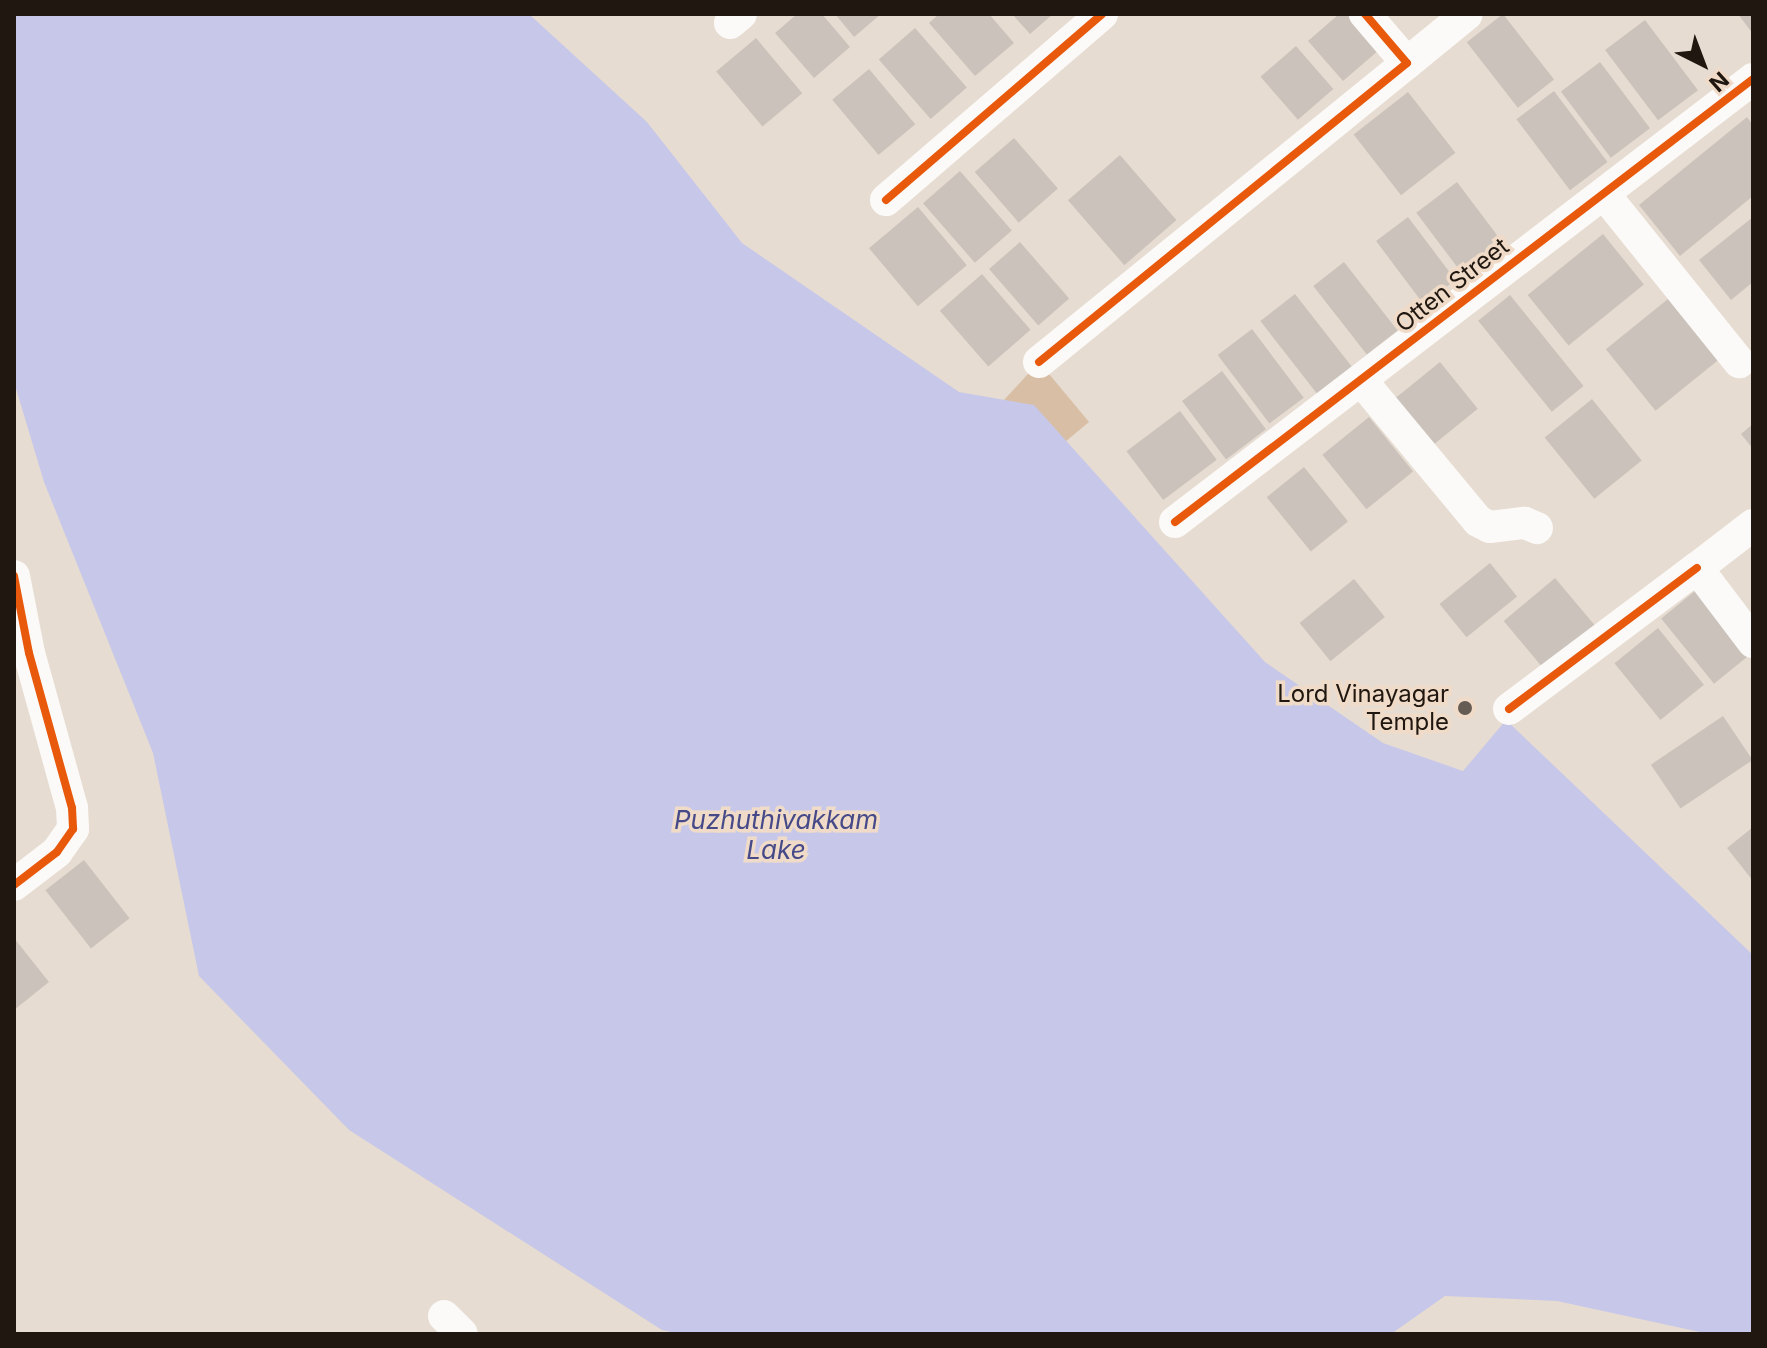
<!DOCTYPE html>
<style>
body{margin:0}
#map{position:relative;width:1767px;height:1348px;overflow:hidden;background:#e7dcd1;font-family:Inter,sans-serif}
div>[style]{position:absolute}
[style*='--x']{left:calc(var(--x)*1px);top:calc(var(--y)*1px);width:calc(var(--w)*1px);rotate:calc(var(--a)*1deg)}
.green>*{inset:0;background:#d8bea4}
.water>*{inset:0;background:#c7c8e9}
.building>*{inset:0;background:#cbc3bb;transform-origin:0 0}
.street>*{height:32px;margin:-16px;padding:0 16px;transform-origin:16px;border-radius:16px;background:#fbfaf8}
.cycleway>*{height:8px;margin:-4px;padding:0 4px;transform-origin:4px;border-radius:4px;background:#e8590c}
.dots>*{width:22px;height:22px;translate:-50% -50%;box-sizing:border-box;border:4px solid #f0dbc8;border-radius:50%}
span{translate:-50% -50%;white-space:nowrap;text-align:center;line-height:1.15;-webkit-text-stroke:7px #f0dbc8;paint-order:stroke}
.street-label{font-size:24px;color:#1f1710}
.poi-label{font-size:24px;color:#1f1710}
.right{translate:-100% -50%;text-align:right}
.water-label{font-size:26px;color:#464a89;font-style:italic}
.frame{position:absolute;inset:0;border:16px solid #1f1710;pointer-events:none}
.north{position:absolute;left:1663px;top:24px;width:80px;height:80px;-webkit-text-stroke:6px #f0dbc8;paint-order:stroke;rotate:138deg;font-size:22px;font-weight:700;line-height:32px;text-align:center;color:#1f1710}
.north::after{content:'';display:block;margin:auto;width:28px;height:36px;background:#1f1710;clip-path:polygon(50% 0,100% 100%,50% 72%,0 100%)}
</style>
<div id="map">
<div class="green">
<i style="clip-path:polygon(1039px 362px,1089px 422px,1053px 452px,1004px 400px)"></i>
</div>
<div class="water">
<i style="clip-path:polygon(14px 14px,529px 14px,647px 122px,742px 243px,959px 392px,1034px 405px,1265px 662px,1383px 743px,1463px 771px,1506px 720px,1753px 955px,1753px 1334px,1709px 1334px,1557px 1301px,1445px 1296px,1391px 1334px,681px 1334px,662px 1330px,349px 1130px,199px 976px,153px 753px,44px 482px,14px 382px)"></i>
</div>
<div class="building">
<i style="clip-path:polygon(797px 14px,822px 14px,850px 47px,814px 78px,775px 33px)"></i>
<i style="clip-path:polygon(835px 14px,881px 14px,854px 37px)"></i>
<i style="clip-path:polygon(939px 14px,989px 14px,1014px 43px,975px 76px,929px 23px)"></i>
<i style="clip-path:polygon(1012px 14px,1053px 14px,1030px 34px)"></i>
<i style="clip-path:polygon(1339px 14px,1348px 14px,1379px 50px,1343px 81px,1308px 41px)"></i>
<i style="left:1503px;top:14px;width:83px;height:46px;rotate:52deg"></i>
<i style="clip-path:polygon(1738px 14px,1753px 14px,1753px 34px)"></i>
<i style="left:1645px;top:20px;width:88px;height:50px;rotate:53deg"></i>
<i style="left:915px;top:28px;width:79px;height:48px;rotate:49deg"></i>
<i style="left:756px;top:38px;width:72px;height:52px;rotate:50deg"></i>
<i style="left:1296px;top:46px;width:57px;height:47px;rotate:49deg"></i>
<i style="left:1600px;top:62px;width:83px;height:49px;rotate:53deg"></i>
<i style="left:869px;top:69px;width:72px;height:48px;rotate:50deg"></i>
<i style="left:1554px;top:91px;width:89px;height:47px;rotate:53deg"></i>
<i style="left:1408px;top:92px;width:77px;height:69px;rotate:52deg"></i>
<i style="clip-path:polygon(1747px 117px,1753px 125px,1753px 196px,1680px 256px,1639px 205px)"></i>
<i style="left:1014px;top:138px;width:67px;height:52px;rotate:49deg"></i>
<i style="left:1120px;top:155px;width:86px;height:69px;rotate:49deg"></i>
<i style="left:960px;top:171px;width:79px;height:49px;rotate:49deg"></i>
<i style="left:1457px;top:182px;width:83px;height:51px;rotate:53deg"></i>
<i style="left:918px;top:207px;width:76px;height:64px;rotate:50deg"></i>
<i style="left:1408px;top:217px;width:79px;height:40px;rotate:53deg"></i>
<i style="clip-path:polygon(1753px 217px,1753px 282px,1731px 300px,1699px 260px)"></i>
<i style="left:1603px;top:234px;width:65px;height:97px;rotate:51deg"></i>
<i style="left:1020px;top:242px;width:75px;height:41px;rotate:49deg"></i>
<i style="left:1344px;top:262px;width:87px;height:39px;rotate:52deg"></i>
<i style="left:982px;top:274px;width:74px;height:56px;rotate:49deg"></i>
<i style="left:1295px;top:294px;width:95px;height:44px;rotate:52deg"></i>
<i style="left:1510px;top:295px;width:117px;height:41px;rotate:51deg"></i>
<i style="left:1668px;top:299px;width:79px;height:80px;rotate:51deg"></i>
<i style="left:1252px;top:329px;width:86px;height:43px;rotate:53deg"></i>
<i style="left:1440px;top:362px;width:60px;height:58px;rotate:51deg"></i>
<i style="left:1222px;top:371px;width:73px;height:50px;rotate:53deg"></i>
<i style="left:1592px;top:399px;width:79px;height:61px;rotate:51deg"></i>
<i style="left:1180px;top:411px;width:61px;height:67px;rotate:53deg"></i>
<i style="left:1369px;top:417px;width:70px;height:60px;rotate:51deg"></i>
<i style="clip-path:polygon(1753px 424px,1753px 449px,1741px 434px)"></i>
<i style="left:1304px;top:467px;width:70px;height:48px;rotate:51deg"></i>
<i style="left:1490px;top:563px;width:43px;height:65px;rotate:51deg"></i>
<i style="left:1555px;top:578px;width:69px;height:67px;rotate:50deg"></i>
<i style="left:1354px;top:579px;width:49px;height:70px;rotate:51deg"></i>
<i style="left:1700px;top:587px;width:84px;height:50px;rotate:51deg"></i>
<i style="left:1658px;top:628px;width:73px;height:56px;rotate:51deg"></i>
<i style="left:1723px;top:716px;width:53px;height:87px;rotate:56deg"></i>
<i style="clip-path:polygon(1753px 827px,1753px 881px,1727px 848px)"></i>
<i style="left:84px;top:860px;width:74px;height:49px;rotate:52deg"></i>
<i style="clip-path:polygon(14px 938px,49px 982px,14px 1010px)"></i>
</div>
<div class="street">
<i style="--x:730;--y:23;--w:14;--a:-39"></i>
<i style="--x:1407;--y:63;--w:77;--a:-39.2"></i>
<i style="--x:1604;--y:194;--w:216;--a:51.2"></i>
<i style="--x:886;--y:200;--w:285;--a:-40.7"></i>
<i style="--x:1039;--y:362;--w:474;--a:-39.1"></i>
<i style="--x:1407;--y:63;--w:65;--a:-130.6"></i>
<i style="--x:1361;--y:380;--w:183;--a:50.3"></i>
<i style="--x:1478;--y:521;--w:13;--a:27"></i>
<i style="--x:1490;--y:527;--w:35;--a:-7"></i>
<i style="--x:1525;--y:523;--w:13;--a:23"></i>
<i style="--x:1175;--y:522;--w:728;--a:-37.47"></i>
<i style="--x:1753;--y:525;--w:71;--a:142.5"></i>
<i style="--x:1697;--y:568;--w:93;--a:52.9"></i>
<i style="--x:14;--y:576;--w:78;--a:79"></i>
<i style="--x:29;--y:653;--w:161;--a:74.5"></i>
<i style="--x:72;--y:808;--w:21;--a:87"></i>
<i style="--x:73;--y:829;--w:28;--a:125"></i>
<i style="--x:57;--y:852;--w:54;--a:142.5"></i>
<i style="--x:1509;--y:709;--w:235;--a:-36.9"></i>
<i style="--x:444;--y:1316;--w:25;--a:45"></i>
</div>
<div class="cycleway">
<i style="--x:886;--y:200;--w:285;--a:-40.7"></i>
<i style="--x:1039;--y:362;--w:474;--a:-39.1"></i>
<i style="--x:1407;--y:63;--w:65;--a:-130.6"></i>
<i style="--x:1175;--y:522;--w:728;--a:-37.47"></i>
<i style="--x:14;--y:576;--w:78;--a:79"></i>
<i style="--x:29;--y:653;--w:161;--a:74.5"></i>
<i style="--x:72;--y:808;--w:21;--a:87"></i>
<i style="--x:73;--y:829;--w:28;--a:125"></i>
<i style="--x:57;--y:852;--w:54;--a:142.5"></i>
<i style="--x:1509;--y:709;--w:235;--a:-36.9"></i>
</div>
<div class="dots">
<i style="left:1465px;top:708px;background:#655c54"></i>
</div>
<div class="street-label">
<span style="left:1452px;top:285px;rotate:-38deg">Otten Street</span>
</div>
<div class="poi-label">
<span class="right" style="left:1449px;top:708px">Lord Vinayagar<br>Temple</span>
</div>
<div class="water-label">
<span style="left:776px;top:835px">Puzhuthivakkam<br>Lake</span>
</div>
<div class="frame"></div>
<div class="north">N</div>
</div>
